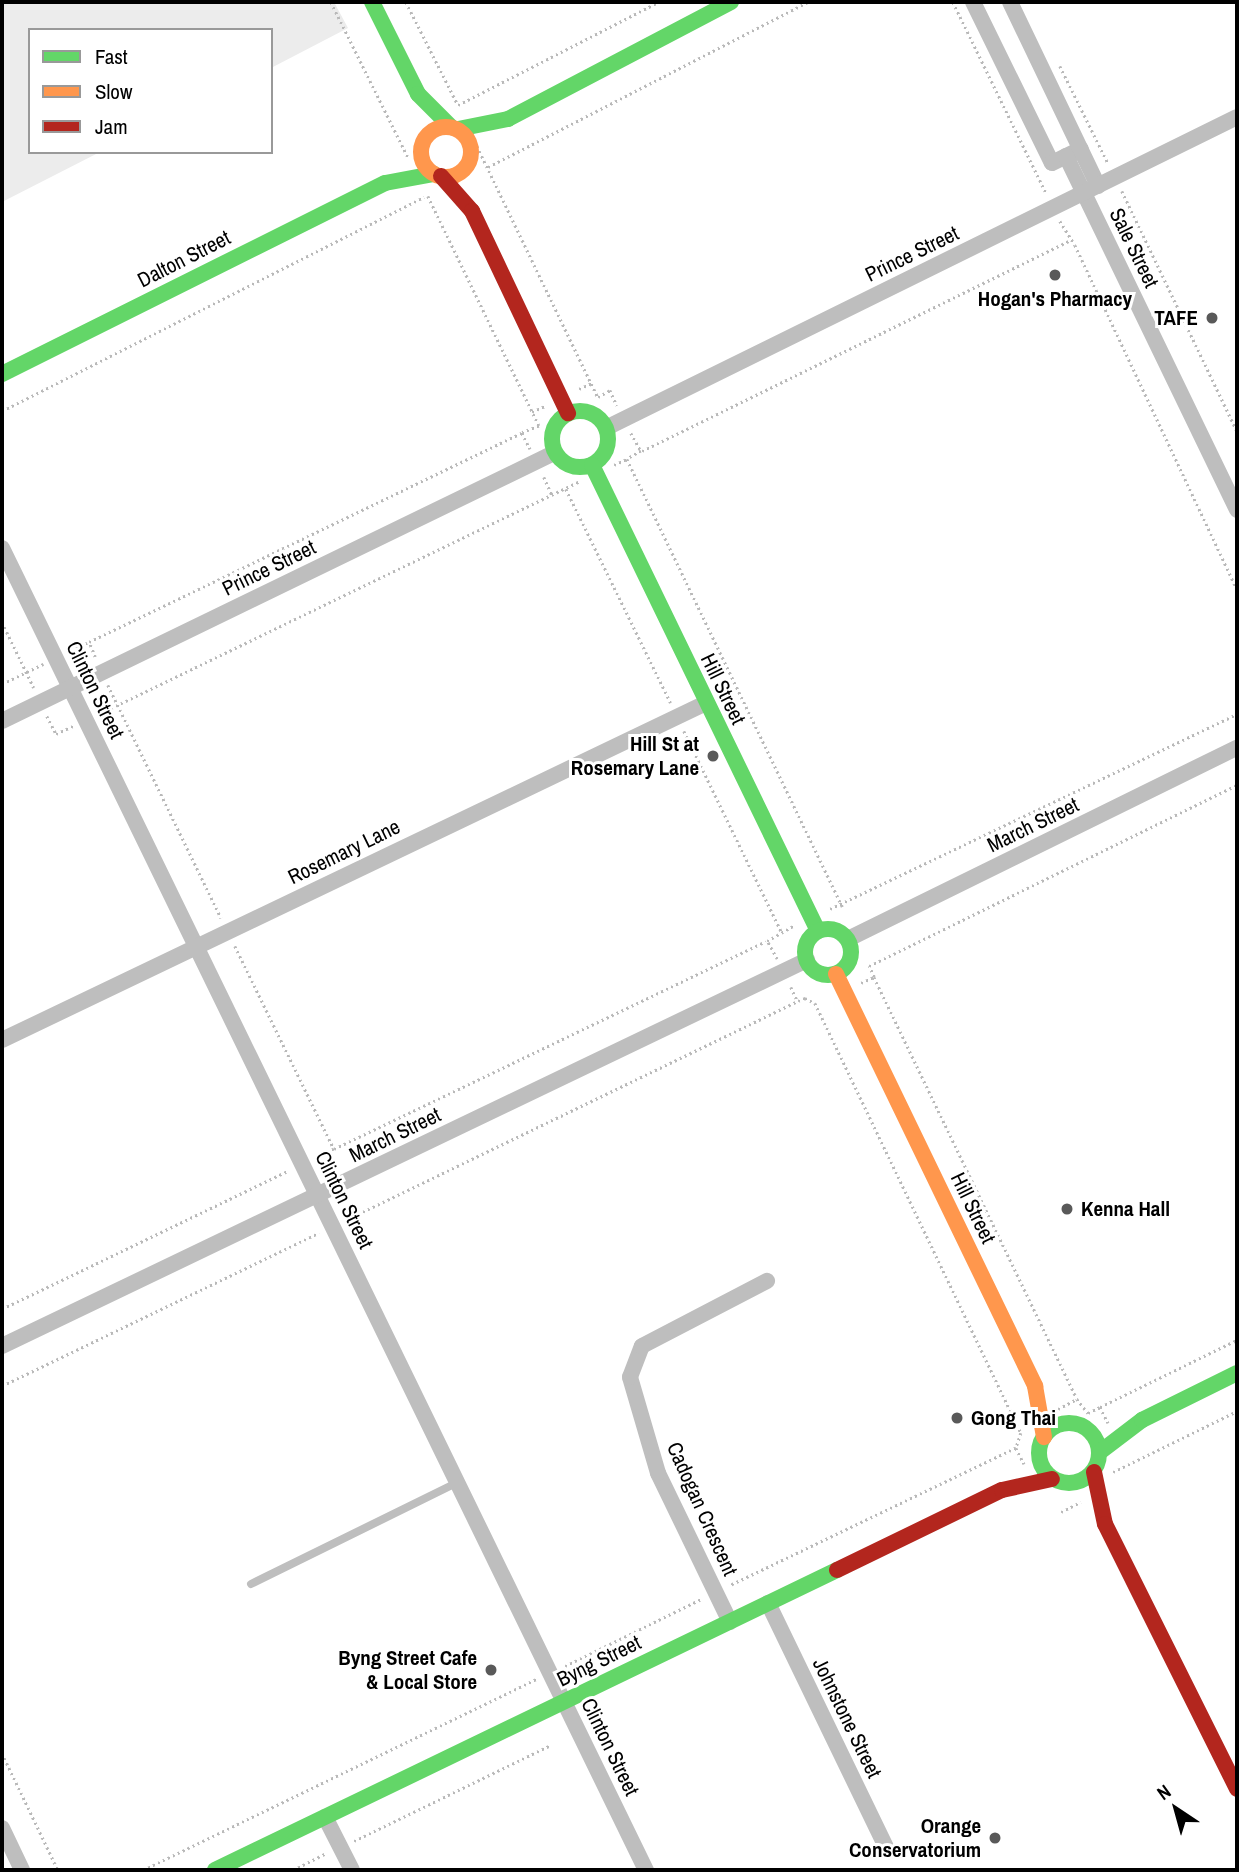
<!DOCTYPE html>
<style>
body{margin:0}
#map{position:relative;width:1239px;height:1872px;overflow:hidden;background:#fff;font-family:"Archivo Narrow",sans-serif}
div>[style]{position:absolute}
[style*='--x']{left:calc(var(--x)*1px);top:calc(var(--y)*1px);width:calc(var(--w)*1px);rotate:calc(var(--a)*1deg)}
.green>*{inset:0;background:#ececec}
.path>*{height:2.5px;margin-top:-1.25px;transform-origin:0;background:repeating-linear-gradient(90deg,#b9b9b9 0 2px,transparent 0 5.5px)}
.lane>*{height:8px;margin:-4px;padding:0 4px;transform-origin:4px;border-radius:4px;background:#bebebe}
.street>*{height:16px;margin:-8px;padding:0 8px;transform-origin:8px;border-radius:8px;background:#bebebe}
.fast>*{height:16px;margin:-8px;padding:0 8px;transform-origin:8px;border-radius:8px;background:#63d668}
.fast>.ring{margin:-8px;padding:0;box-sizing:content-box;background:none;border:16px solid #63d668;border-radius:50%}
.slow>*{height:16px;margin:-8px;padding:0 8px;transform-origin:8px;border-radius:8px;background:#ff974d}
.slow>.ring{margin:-8px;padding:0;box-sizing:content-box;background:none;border:16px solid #ff974d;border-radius:50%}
.jam>*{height:16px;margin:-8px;padding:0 8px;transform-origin:8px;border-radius:8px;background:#b3261e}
.dots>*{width:19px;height:19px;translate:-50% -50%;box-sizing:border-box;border:4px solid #fff;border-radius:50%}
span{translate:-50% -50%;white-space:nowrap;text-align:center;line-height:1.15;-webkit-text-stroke:6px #fff;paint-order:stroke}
.street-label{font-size:21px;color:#000}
.poi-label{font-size:21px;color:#000;font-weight:700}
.right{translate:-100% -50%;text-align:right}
.left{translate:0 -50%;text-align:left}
.frame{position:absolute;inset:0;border:4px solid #000;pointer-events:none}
.legend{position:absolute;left:28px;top:28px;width:245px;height:126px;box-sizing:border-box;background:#fff;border:2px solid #999;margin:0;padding:9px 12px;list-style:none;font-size:21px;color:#000}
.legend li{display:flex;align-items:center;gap:14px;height:35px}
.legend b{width:35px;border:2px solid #999}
.north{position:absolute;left:1141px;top:1774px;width:70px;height:70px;-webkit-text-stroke:5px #fff;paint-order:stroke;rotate:324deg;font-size:19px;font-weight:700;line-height:28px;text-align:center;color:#000}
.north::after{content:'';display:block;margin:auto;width:24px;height:32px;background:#000;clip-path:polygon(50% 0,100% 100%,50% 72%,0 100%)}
</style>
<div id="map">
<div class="green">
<i style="clip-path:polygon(2px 2px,334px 2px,348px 28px,271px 68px,271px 30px,30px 30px,30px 152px,100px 152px,2px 202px)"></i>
</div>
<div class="path">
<i style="--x:331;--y:2;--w:175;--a:63.6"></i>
<i style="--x:406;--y:2;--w:115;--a:63.2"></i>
<i style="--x:953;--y:2;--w:212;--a:64"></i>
<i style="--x:1060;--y:66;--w:108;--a:63.7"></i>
<i style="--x:458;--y:105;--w:225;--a:-27.2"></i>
<i style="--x:477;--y:146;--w:279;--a:64.3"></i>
<i style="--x:598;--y:397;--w:14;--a:-30"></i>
<i style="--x:610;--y:390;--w:17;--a:66"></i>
<i style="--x:488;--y:167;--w:360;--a:-27.3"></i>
<i style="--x:1122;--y:191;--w:266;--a:64.4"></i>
<i style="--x:428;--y:196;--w:255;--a:64.2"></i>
<i style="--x:539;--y:426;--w:18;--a:158"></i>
<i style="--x:522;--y:433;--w:18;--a:63"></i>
<i style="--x:1060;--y:221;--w:28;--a:58"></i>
<i style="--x:1075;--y:245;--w:380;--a:64.8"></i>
<i style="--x:579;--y:389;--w:14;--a:-25"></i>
<i style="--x:2;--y:411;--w:473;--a:-26.9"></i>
<i style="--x:532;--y:412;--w:14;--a:-25"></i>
<i style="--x:631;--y:433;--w:21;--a:61"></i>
<i style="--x:641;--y:451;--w:16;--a:150"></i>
<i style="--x:627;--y:459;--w:497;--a:64.3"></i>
<i style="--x:642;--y:451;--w:477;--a:-26.2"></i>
<i style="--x:614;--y:465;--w:14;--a:-25"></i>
<i style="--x:544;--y:477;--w:20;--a:66"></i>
<i style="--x:566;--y:489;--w:238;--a:63.9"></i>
<i style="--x:2;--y:622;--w:73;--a:64.1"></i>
<i style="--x:71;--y:651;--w:18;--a:-27"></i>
<i style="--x:95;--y:657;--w:16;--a:-112"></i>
<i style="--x:89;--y:642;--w:481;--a:-25.8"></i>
<i style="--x:2;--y:684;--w:46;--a:-26"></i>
<i style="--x:108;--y:685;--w:259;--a:64.1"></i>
<i style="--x:101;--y:713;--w:532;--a:-25.84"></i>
<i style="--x:47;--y:716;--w:20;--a:63"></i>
<i style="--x:56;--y:734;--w:19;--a:-25"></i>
<i style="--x:684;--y:731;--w:225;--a:64.1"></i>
<i style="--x:830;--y:909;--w:451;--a:-25.6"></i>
<i style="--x:235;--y:946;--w:226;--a:64"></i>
<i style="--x:334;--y:1149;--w:20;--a:153"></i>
<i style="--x:777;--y:959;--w:21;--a:-119"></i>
<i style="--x:767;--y:941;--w:32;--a:-30"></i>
<i style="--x:874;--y:977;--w:468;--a:64.3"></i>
<i style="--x:861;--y:983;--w:14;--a:-25"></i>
<i style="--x:874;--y:977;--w:12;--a:-114"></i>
<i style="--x:869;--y:966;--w:410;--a:-26.2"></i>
<i style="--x:791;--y:987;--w:14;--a:65"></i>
<i style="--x:334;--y:1149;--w:479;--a:-25.7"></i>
<i style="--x:348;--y:1219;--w:500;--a:-25.85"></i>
<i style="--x:798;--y:1001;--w:8;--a:-23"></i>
<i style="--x:805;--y:998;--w:11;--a:27"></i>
<i style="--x:815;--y:1003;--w:477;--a:64.4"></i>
<i style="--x:1021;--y:1433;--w:16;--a:108"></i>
<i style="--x:1016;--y:1448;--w:318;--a:154.3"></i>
<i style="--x:2;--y:1309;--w:318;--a:-25.8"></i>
<i style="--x:2;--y:1386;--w:352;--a:-25.8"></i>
<i style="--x:1100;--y:1407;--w:153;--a:-26.1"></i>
<i style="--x:1058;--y:1409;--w:21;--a:-28"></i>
<i style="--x:1077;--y:1399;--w:18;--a:52"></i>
<i style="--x:1088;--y:1413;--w:13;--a:-27"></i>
<i style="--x:1100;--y:1407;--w:18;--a:63"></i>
<i style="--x:1016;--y:1448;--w:18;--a:63"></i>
<i style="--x:1113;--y:1472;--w:138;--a:-26.2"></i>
<i style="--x:1061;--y:1512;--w:22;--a:-27"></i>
<i style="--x:565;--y:1666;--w:152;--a:-26.2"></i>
<i style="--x:2;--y:1753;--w:130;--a:64.4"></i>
<i style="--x:354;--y:1841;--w:217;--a:-26"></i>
<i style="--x:143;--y:1870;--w:438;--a:-25.9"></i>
<i style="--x:293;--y:1870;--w:36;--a:-27"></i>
</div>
<div class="lane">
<i style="--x:251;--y:1584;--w:231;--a:-26.2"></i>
</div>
<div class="street">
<i style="--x:973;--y:2;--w:179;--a:63.9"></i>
<i style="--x:1052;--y:163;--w:32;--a:-26"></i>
<i style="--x:1010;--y:2;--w:204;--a:64.4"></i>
<i style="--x:1066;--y:156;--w:393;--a:64.2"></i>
<i style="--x:606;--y:428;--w:703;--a:-26.24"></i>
<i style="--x:2;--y:548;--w:1471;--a:64.03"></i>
<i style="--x:2;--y:721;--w:614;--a:-25.9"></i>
<i style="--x:848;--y:939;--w:433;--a:-26.2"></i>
<i style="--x:2;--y:1040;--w:781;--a:-25.58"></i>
<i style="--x:2;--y:1346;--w:893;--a:-25.62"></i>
<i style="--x:768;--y:1603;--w:276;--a:64.2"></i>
<i style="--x:730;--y:1622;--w:165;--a:-115.8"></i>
<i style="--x:658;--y:1473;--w:100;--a:-106.3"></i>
<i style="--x:630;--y:1377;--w:33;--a:-69"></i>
<i style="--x:642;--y:1346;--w:141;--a:-27.5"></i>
<i style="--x:325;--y:1817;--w:59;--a:63"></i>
<i style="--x:2;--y:1828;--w:47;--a:64.5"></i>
</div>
<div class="fast">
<i style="--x:372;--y:2;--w:103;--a:63.4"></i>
<i style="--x:418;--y:94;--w:47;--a:45"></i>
<i style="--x:458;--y:129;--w:51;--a:-11.3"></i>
<i style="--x:508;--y:119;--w:252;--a:-27.7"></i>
<i style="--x:2;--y:374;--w:428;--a:-26.5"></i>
<i style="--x:385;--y:183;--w:50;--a:-10.4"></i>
<i class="ring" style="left:552px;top:411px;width:40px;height:40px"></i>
<i style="--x:592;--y:465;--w:518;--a:64.13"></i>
<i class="ring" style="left:805px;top:929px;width:30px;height:30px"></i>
<i class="ring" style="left:1039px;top:1423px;width:44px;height:44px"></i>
<i style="--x:1100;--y:1452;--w:53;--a:-37.3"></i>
<i style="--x:1142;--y:1420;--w:106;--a:-26.3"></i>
<i style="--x:215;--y:1870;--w:691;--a:-25.75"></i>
</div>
<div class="slow">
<i class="ring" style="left:421px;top:127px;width:34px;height:34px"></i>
<i style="--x:836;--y:974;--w:458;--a:64.2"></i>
<i style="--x:1035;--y:1386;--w:52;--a:80"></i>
</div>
<div class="jam">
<i style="--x:441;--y:176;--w:47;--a:48.5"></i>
<i style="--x:472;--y:211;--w:224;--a:64.6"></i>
<i style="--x:1094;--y:1472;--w:53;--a:78.1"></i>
<i style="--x:1105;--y:1524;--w:296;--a:63.5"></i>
<i style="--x:837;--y:1570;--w:183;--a:-25.9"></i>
<i style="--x:1002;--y:1490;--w:51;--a:-12.4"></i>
</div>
<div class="dots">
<i style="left:1055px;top:275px;background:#595959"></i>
<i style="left:1212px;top:318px;background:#595959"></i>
<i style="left:713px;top:756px;background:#595959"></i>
<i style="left:1067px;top:1209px;background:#595959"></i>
<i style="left:957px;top:1418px;background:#595959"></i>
<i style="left:491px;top:1670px;background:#595959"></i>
<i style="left:995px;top:1838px;background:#595959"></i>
</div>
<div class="street-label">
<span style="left:1134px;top:248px;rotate:64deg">Sale Street</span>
<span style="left:912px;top:254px;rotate:-26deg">Prince Street</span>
<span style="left:184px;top:259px;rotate:-27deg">Dalton Street</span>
<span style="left:269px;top:568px;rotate:-26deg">Prince Street</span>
<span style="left:723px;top:689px;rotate:64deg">Hill Street</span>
<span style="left:95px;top:690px;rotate:64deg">Clinton Street</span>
<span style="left:1033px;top:825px;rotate:-26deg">March Street</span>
<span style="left:344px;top:852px;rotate:-26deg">Rosemary Lane</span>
<span style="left:395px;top:1135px;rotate:-26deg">March Street</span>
<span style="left:344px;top:1200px;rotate:64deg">Clinton Street</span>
<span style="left:973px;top:1208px;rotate:64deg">Hill Street</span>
<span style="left:702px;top:1509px;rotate:66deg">Cadogan Crescent</span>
<span style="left:599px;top:1661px;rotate:-26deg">Byng Street</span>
<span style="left:847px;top:1718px;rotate:64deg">Johnstone Street</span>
<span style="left:610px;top:1747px;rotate:64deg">Clinton Street</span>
</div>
<div class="poi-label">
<span style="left:1055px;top:299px">Hogan's Pharmacy</span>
<span class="right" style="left:1198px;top:318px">TAFE</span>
<span class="right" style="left:699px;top:756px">Hill St at<br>Rosemary Lane</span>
<span class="left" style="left:1081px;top:1209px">Kenna Hall</span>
<span class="left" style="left:971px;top:1418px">Gong Thai</span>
<span class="right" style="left:477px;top:1670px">Byng Street Cafe<br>&amp; Local Store</span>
<span class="right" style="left:981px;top:1838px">Orange<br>Conservatorium</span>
</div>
<div class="frame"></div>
<ul class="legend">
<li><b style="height:9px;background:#63d668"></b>Fast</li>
<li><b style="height:9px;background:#ff974d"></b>Slow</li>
<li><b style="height:9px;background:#b3261e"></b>Jam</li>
</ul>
<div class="north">N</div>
</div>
